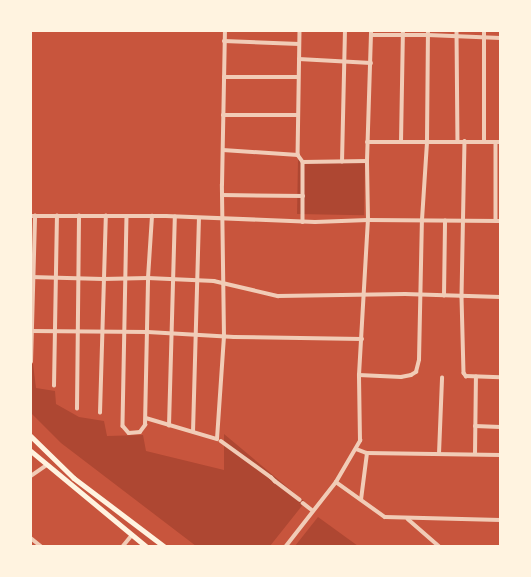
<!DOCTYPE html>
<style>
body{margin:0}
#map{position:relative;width:531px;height:577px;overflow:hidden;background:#c8553d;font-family:Manrope,sans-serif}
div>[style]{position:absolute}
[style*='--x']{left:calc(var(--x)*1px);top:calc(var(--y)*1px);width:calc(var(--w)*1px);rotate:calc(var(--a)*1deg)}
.green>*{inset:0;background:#ae4732;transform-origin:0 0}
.minor>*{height:3.5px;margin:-1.75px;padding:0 1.75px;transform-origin:1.75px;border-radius:1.75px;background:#f1ccb7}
.tertiary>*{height:4px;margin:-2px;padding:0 2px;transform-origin:2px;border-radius:2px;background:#f1ccb7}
.secondary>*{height:4.5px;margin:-2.25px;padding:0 2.25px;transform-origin:2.25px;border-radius:2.25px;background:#fff3e0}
span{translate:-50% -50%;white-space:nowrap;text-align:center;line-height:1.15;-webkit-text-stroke:4px #fff3e0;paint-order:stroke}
.frame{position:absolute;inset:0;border:32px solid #fff3e0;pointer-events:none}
</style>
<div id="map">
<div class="green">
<i style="left:298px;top:160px;width:67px;height:54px;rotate:1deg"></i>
<i style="clip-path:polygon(31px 364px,33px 364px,36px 388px,55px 391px,56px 404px,79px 417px,104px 421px,107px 436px,143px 435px,146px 451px,224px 470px,224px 434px,305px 502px,270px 546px,196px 546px,61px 443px,31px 413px)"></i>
<i style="clip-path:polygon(318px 517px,358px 546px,295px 546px)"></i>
</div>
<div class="minor">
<i style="--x:300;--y:31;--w:124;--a:90.9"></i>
<i style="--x:298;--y:155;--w:9;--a:54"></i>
<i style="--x:303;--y:162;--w:60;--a:90"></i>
<i style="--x:457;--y:31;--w:111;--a:89.5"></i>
<i style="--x:371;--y:35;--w:57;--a:0"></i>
<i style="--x:428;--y:35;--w:72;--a:2.4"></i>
<i style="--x:224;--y:41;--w:75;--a:2.3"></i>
<i style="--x:299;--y:59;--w:72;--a:3.2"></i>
<i style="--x:224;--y:77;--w:74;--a:0"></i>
<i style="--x:223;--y:115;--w:75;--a:0"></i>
<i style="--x:465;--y:141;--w:156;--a:91.1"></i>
<i style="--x:462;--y:297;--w:76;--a:88.5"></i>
<i style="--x:464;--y:373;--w:4;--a:56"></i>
<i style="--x:466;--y:376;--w:34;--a:2"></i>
<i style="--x:401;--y:142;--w:111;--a:-89"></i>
<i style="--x:484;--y:142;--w:111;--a:-90"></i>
<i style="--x:496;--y:142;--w:79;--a:90"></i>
<i style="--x:223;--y:150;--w:75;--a:3.8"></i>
<i style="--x:303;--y:162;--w:64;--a:-0.9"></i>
<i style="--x:342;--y:162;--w:131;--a:-88.7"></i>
<i style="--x:222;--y:195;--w:81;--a:0.7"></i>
<i style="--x:31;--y:216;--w:135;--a:0"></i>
<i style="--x:166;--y:216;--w:149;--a:2.3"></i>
<i style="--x:315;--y:222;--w:53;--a:-2.2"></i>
<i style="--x:368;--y:220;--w:132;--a:0.4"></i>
<i style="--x:127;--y:216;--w:210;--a:91.1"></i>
<i style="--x:123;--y:426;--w:9;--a:49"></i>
<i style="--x:129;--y:433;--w:11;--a:-5"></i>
<i style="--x:140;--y:432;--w:9;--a:-54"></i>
<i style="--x:145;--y:425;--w:147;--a:-88.8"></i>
<i style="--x:148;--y:278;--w:62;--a:-86.3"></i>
<i style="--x:31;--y:277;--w:72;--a:1.6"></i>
<i style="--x:103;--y:279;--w:45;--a:-1.3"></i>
<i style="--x:148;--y:278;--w:66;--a:2.6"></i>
<i style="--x:214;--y:281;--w:66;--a:13.2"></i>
<i style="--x:278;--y:296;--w:127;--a:-0.9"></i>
<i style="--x:405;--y:294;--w:95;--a:1.8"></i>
<i style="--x:444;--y:296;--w:75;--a:-89.2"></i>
<i style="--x:31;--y:331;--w:117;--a:0.5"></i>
<i style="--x:148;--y:332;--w:86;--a:3.3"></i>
<i style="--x:234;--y:337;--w:128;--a:0.9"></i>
<i style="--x:31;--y:362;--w:146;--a:-88.4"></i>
<i style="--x:359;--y:375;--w:42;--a:2.7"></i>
<i style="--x:401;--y:377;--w:10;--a:-11"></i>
<i style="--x:411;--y:375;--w:6;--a:-31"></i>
<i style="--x:416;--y:372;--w:12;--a:-76"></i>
<i style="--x:419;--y:360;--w:140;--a:-88.8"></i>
<i style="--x:422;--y:220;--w:78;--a:-86.3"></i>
<i style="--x:427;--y:142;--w:111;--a:-89.5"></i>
<i style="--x:54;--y:386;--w:170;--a:-89"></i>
<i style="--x:77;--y:409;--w:193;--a:-89.4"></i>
<i style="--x:100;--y:413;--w:197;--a:-88.3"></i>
<i style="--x:146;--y:418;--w:74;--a:16.5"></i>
<i style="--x:217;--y:439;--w:102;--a:-86.1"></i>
<i style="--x:224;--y:337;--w:152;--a:-90.8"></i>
<i style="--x:222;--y:185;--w:154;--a:-88.9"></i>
<i style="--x:169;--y:426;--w:209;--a:-88.4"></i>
<i style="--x:475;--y:426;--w:25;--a:2"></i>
<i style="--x:193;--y:432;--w:213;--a:-88.4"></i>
<i style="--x:221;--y:441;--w:62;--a:35.8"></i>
<i style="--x:271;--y:477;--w:6;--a:45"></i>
<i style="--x:275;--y:481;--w:31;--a:37"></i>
<i style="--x:356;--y:449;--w:12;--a:20"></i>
<i style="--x:367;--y:453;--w:133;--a:0.9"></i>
<i style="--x:439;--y:454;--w:76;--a:-87.7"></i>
<i style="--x:475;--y:454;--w:77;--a:-89.3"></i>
<i style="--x:31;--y:476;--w:19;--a:-35"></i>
<i style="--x:336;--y:482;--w:60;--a:35.5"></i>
<i style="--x:385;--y:517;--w:115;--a:1.5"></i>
<i style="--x:361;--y:500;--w:47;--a:-82.7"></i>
<i style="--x:303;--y:503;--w:11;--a:38"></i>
<i style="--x:408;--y:519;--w:41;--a:41.1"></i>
<i style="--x:31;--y:538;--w:13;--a:39"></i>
<i style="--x:123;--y:546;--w:14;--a:-51"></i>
<i style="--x:286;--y:546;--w:81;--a:-52"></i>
<i style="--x:336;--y:482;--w:48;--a:-59.7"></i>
<i style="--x:360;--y:441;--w:66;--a:-90.9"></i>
<i style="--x:359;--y:375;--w:155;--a:-86.7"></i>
<i style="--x:368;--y:220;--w:59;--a:-91"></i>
<i style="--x:367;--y:161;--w:130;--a:-88.2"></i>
</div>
<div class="tertiary">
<i style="--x:367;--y:142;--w:133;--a:0"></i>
</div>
<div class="secondary">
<i style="--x:31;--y:436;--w:60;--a:44.3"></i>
<i style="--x:74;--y:478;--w:113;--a:37.1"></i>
<i style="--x:31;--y:451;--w:149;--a:39.6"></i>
</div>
<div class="frame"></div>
</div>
